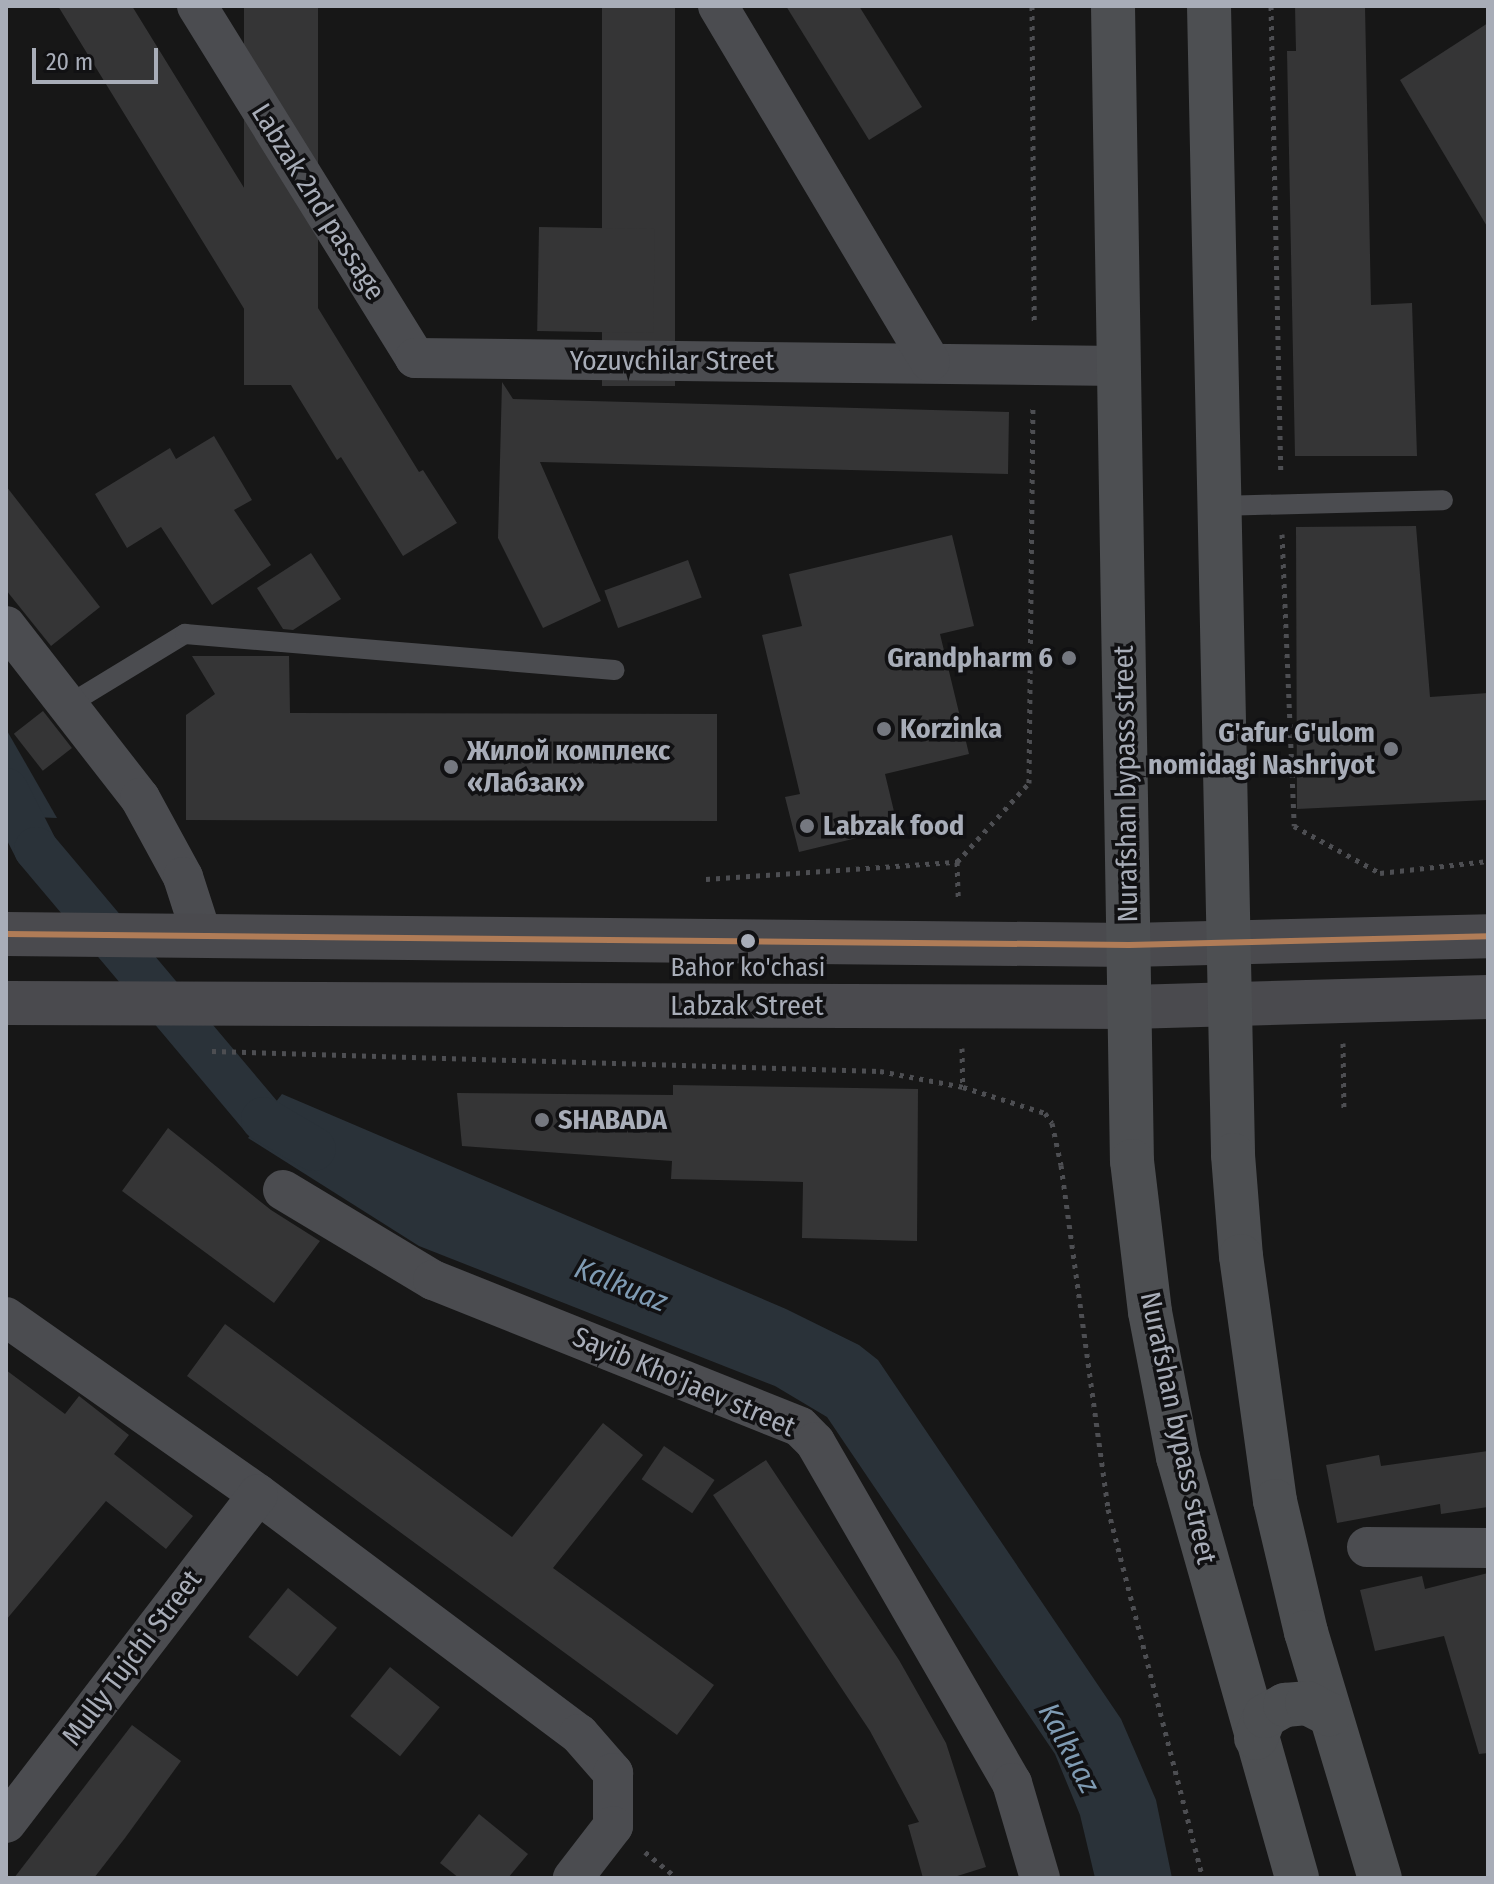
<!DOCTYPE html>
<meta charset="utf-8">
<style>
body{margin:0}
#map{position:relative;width:1494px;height:1884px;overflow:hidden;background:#171717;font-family:"Fira Sans Condensed",sans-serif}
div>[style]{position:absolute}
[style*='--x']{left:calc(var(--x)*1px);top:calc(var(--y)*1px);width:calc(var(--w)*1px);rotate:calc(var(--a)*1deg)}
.water>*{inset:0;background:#2a3239}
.canal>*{height:44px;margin:-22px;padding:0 22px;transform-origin:22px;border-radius:22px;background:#2a3239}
.building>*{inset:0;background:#353536;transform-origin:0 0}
.path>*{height:5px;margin-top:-2.5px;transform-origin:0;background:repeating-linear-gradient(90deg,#4d4e52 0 4px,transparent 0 10px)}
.service>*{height:20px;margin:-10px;padding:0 10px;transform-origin:10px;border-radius:10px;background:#4b4c50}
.minor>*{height:40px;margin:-20px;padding:0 20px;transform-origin:20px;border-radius:20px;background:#4b4c50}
.secondary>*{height:44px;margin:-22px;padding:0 22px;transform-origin:22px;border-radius:22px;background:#4a4a4e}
.primary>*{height:44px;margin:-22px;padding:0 22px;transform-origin:22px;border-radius:22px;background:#4d4f52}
.bus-1>*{height:6px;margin:-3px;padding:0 3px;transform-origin:3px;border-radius:3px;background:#b07c57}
.dots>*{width:22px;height:22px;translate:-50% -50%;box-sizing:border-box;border:4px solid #111113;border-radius:50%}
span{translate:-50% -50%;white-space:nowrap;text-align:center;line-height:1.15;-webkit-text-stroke:7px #111113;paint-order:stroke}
.bus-label{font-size:26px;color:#a8adb8}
.street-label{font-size:28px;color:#a8adb8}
.poi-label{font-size:28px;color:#a8adb8;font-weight:700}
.right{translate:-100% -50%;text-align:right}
.left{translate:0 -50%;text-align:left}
.water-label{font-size:30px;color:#7f9bb3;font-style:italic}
.frame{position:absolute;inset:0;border:8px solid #a8adb8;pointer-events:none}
.scale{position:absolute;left:32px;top:48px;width:126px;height:36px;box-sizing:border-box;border:4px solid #a8adb8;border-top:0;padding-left:10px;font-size:24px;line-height:28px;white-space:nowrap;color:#a8adb8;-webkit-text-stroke:6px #111113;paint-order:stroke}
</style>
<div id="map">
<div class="water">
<i style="clip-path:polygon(6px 729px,57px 818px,6px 816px)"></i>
<i style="clip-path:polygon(282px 1094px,786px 1309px,859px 1345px,878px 1360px,1121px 1719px,1156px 1800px,1172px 1878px,1095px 1878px,1080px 1815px,1055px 1754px,827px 1417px,775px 1386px,419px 1246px,248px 1138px)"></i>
</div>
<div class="canal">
<i style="--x:6;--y:790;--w:66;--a:63"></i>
<i style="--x:36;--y:849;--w:353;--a:49.9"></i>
<i style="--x:263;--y:1119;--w:59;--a:30.5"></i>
</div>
<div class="building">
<i style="clip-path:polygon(58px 6px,132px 6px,419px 472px,423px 470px,457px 523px,403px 556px,341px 457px,337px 460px)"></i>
<i style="left:244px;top:6px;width:74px;height:379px"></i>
<i style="left:602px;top:6px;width:73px;height:380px"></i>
<i style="clip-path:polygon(786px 6px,859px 6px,922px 107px,869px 140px)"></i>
<i style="clip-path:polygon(1295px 6px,1365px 6px,1371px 305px,1412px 303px,1417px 456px,1295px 456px,1287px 51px,1296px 51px)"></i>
<i style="clip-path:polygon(1488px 23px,1488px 228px,1400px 80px)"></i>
<i style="left:539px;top:227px;width:116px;height:104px;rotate:1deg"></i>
<i style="clip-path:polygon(502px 382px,513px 399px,1009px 412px,1008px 474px,540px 462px,601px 601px,543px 628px,498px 538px)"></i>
<i style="clip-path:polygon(214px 436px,252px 500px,234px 510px,271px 565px,212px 605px,161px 527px,127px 548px,95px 494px,170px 448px,176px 459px)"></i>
<i style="clip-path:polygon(6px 486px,100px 607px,51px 646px,6px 590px)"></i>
<i style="clip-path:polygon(1416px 526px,1430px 697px,1488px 693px,1488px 800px,1297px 809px,1296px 527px)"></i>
<i style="clip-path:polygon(952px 535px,974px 626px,940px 634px,969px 754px,885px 774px,898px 828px,799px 852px,785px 797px,800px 794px,762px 635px,802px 626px,789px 574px)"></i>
<i style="clip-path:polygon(311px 553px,341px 599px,293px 630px,283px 629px,257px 588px)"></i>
<i style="left:688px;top:560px;width:40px;height:89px;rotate:70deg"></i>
<i style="clip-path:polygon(192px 656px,289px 656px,290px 713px,717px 714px,717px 821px,186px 820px,186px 715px,215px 694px)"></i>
<i style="left:43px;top:711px;width:47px;height:37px;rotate:52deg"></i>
<i style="clip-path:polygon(673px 1085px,918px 1089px,917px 1241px,802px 1238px,803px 1182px,671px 1179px,672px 1161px,462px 1146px,457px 1093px,673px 1095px)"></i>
<i style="clip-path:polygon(168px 1128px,271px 1210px,320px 1241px,274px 1303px,122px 1191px)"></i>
<i style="clip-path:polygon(225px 1324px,512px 1537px,603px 1423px,643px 1455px,553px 1568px,714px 1685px,677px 1735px,187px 1376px)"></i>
<i style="clip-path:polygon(6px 1370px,65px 1414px,79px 1396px,129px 1435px,114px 1454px,193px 1516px,166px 1549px,106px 1501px,6px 1620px)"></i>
<i style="left:664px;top:1446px;width:61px;height:40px;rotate:34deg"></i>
<i style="clip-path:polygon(1488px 1451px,1488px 1507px,1441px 1514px,1440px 1504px,1337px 1523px,1326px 1465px,1379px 1455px,1381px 1466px)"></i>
<i style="clip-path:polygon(766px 1460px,899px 1660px,946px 1743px,986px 1867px,951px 1878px,923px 1878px,908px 1825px,919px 1822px,870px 1731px,713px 1495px)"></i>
<i style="clip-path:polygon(1488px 1573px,1488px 1753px,1479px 1754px,1444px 1636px,1375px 1651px,1360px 1590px,1422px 1576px,1425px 1589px)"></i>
<i style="left:288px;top:1588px;width:63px;height:63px;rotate:39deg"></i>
<i style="left:390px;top:1667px;width:64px;height:63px;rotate:39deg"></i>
<i style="clip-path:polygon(132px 1725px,181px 1761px,125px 1838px,94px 1878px,14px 1878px)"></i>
<i style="clip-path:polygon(479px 1814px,528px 1854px,508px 1878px,459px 1878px,440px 1863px)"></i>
</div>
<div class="path">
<i style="--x:1032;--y:6;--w:319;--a:89.6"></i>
<i style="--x:1271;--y:6;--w:466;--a:88.8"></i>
<i style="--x:1282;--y:534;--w:292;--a:87.6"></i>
<i style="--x:1294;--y:826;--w:98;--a:28.7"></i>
<i style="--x:1380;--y:873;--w:109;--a:-6.3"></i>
<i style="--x:957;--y:862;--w:35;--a:88"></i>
<i style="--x:706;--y:879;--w:252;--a:-3.9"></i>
<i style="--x:957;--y:862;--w:107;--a:-47.7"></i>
<i style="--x:1029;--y:783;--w:376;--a:-89.4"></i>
<i style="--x:1343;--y:1043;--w:68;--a:89.2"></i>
<i style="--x:962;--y:1048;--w:39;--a:89"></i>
<i style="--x:212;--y:1051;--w:668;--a:1.71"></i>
<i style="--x:880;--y:1071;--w:85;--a:10.9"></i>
<i style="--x:963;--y:1087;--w:86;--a:17.6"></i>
<i style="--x:1045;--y:1113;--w:12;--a:55"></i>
<i style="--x:1052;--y:1123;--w:43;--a:77.9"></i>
<i style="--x:1061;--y:1165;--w:347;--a:82.2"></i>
<i style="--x:1108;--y:1509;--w:381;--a:75.6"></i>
<i style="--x:645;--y:1852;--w:41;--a:39.1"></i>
</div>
<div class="service">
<i style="--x:1219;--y:506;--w:224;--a:-1.5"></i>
<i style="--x:68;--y:705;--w:137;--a:-31.3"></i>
<i style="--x:185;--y:634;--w:431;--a:4.8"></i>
</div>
<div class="minor">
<i style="--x:197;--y:6;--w:414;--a:58.2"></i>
<i style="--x:415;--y:358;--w:704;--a:0.65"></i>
<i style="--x:718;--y:6;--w:414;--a:59.2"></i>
<i style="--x:6;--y:626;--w:218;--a:52.1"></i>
<i style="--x:140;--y:798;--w:90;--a:61.4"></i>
<i style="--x:183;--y:877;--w:62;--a:72.1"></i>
<i style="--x:283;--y:1190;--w:175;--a:31"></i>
<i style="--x:433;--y:1280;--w:395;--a:21.8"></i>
<i style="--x:800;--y:1427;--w:21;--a:45"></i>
<i style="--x:815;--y:1442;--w:394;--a:60"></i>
<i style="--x:1012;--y:1783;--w:99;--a:73.6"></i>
<i style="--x:6;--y:1317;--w:308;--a:35.1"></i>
<i style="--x:258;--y:1494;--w:401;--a:36.8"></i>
<i style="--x:579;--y:1734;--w:52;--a:48.9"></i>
<i style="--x:613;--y:1773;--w:53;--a:90"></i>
<i style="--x:613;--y:1826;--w:66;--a:127.6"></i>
<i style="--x:1367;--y:1547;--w:121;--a:0.5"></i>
<i style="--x:6;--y:1823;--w:414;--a:-52.5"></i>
</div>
<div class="secondary">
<i style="--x:6;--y:934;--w:1123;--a:0.56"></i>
<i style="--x:1129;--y:945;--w:359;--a:-1.4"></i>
<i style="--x:6;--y:1003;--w:1124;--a:0.2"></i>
<i style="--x:1130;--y:1007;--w:358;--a:-1.6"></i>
</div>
<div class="primary">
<i style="--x:1113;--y:6;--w:1155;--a:89.06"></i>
<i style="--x:1132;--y:1161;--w:152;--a:83.2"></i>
<i style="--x:1150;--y:1312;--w:148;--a:79.1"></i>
<i style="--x:1178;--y:1457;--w:437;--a:74.2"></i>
<i style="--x:1209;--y:6;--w:1149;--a:88.8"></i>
<i style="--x:1233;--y:1155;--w:101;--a:85.5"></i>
<i style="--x:1241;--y:1256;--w:247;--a:82.1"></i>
<i style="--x:1275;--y:1501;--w:135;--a:76.7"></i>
<i style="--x:1306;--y:1632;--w:257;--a:73.3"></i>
<i style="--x:1256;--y:1738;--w:24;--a:-68"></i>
<i style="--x:1265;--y:1716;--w:23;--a:-29"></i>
<i style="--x:1285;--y:1705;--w:22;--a:-5"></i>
<i style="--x:1307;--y:1703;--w:25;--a:27"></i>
</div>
<div class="bus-1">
<i style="--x:6;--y:934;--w:1123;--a:0.56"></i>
<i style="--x:1129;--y:945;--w:359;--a:-1.4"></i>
</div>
<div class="dots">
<i style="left:1069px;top:658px;background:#757880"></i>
<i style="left:884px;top:729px;background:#757880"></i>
<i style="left:1391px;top:749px;background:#757880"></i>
<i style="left:451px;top:767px;background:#757880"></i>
<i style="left:807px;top:826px;background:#757880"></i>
<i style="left:748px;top:941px;background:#a8adb8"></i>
<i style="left:542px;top:1120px;background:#757880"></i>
</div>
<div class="bus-label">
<span style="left:748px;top:968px">Bahor ko'chasi</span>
</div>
<div class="street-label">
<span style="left:318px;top:202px;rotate:58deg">Labzak 2nd passage</span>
<span style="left:672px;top:361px">Yozuvchilar Street</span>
<span style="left:1126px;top:784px;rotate:-91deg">Nurafshan bypass street</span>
<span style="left:747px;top:1006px">Labzak Street</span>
<span style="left:684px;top:1382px;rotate:23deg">Sayib Kho'jaev street</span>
<span style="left:1178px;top:1428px;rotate:78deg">Nurafshan bypass street</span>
<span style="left:132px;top:1658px;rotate:-53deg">Mully Tujchi Street</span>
</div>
<div class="poi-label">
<span class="right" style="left:1053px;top:658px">Grandpharm 6</span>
<span class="left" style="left:900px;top:729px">Korzinka</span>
<span class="right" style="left:1375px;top:749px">G'afur G'ulom<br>nomidagi Nashriyot</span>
<span class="left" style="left:467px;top:767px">Жилой комплекс<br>«Лабзак»</span>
<span class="left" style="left:823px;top:826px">Labzak food</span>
<span class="left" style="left:558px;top:1120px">SHABADA</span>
</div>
<div class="water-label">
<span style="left:621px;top:1285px;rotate:22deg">Kalkuaz</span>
<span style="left:1069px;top:1748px;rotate:62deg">Kalkuaz</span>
</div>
<div class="frame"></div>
<div class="scale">20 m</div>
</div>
